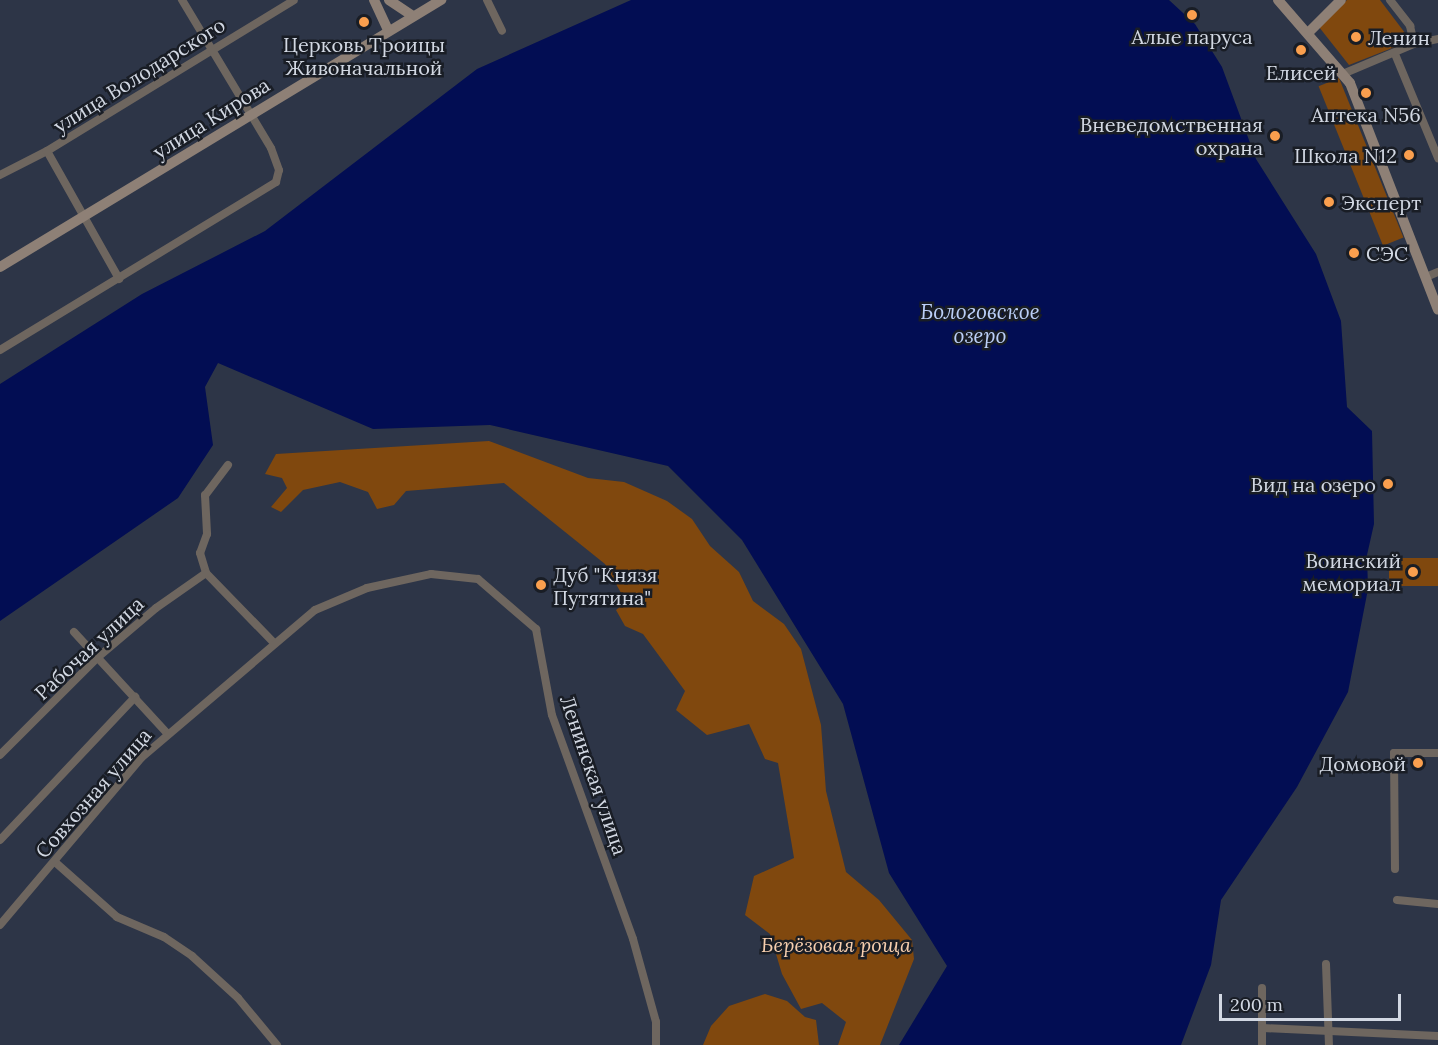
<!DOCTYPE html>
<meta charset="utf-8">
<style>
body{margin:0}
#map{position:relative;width:1438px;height:1045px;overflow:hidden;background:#2d3547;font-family:Lora,serif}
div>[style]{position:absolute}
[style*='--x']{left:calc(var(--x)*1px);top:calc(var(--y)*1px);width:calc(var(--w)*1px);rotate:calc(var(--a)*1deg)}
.green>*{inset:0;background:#80480e;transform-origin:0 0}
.water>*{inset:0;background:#020d53}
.street>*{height:8px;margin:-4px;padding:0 4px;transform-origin:4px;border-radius:4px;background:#6e665f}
.secondary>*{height:10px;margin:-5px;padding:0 5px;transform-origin:5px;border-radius:5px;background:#8e8076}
.dots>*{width:16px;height:16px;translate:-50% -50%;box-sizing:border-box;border:3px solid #191d25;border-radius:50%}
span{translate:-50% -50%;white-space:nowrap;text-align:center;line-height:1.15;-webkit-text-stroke:5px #191d25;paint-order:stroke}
.poi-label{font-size:20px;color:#d2d8e3}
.left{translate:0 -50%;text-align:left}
.right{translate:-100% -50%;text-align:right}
.street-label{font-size:20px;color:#d2d8e3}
.park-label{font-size:20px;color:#f6ceae;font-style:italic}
.water-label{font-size:21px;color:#bbcff8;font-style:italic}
.scale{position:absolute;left:1219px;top:994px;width:182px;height:27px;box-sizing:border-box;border:3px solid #d2d8e3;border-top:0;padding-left:8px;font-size:18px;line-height:21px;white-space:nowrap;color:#d2d8e3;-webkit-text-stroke:4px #191d25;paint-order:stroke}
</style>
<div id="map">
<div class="green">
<i style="clip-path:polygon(1347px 0,1380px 0,1405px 33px,1405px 43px,1349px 65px,1319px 27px)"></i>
<i style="left:1339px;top:78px;width:172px;height:22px;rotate:68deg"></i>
<i style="clip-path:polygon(489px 441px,588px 478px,624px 482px,667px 501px,692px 519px,710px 546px,739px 572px,753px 601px,784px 624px,801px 649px,821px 725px,826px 791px,846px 872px,879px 900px,912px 940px,914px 959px,880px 1045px,838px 1045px,846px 1022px,822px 1003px,801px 1009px,782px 974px,770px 934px,745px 915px,754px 876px,794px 858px,778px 763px,765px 759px,749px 724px,707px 735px,676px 710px,685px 691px,643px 634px,625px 626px,616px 610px,626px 602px,605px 564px,504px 483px,406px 491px,394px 505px,377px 509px,368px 492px,340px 482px,303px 490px,281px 512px,271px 507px,287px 488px,282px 478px,265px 474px,276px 454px)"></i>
<i style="left:1438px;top:558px;width:28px;height:49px;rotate:90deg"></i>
<i style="clip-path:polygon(765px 994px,787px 1001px,805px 1017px,816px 1020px,819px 1045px,703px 1045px,711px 1026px,729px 1006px)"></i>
</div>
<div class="water">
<i style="clip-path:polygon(631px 0,1169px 0,1195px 24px,1222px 67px,1256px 159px,1316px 254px,1341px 321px,1347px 407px,1372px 431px,1374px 524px,1367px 555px,1368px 589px,1348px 692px,1297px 787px,1221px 900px,1211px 965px,1181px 1045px,899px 1045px,947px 966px,889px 873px,843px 704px,742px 540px,668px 466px,490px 425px,373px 429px,218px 363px,205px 387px,213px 445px,178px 498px,0 621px,0 384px,142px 294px,265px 231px,477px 69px)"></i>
</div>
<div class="street">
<i style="--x:487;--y:0;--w:34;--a:64"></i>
<i style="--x:1390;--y:0;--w:33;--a:52"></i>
<i style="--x:1410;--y:26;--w:18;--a:77"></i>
<i style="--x:1395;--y:54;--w:113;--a:67.5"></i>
<i style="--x:1345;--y:73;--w:75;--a:-22.8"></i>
<i style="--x:1414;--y:44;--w:25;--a:-12"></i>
<i style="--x:47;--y:151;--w:147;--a:60.6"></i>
<i style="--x:0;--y:175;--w:53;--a:-27.1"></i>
<i style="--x:47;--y:151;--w:289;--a:-31.4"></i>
<i style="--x:1426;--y:277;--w:13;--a:-23"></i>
<i style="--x:0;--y:350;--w:323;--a:-31.3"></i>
<i style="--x:276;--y:182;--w:12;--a:-76"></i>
<i style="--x:279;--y:170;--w:23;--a:-110"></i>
<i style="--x:271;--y:148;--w:173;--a:-121"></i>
<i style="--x:228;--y:465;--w:38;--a:127"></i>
<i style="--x:205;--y:495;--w:39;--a:87"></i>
<i style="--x:207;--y:534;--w:20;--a:110"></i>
<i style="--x:200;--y:553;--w:21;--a:73"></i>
<i style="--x:206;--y:573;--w:98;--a:45.8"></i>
<i style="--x:74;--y:632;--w:137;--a:47.4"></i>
<i style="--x:0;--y:755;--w:137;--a:-45"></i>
<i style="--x:97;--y:658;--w:77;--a:-40.3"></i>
<i style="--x:156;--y:608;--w:61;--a:-35"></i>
<i style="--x:0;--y:840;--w:197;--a:-46.6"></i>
<i style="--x:55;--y:862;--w:83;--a:41.6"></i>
<i style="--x:117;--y:917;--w:51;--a:23.1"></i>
<i style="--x:164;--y:937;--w:34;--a:34"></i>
<i style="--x:192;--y:956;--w:62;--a:42.4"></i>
<i style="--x:238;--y:998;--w:61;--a:50.3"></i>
<i style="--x:1395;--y:869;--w:116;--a:-90.5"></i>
<i style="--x:1394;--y:753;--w:44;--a:0"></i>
<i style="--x:1397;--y:900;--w:41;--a:5.6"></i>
<i style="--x:0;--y:925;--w:219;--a:-49.8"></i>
<i style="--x:141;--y:758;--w:228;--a:-40.4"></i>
<i style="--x:315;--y:610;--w:56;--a:-22.9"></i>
<i style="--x:367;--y:588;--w:66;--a:-12.3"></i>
<i style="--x:431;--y:574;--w:47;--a:6.1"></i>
<i style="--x:478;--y:579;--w:77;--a:40.8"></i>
<i style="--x:536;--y:629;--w:87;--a:79.5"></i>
<i style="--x:552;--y:715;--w:238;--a:70.1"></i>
<i style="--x:633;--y:939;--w:86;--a:74.5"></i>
<i style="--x:656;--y:1022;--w:23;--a:90"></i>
<i style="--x:1326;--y:964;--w:81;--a:87.9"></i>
<i style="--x:1262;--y:988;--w:57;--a:90"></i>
<i style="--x:1263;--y:1028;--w:175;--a:2.6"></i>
</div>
<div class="secondary">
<i style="--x:374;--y:0;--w:33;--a:65"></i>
<i style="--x:389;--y:0;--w:29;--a:34"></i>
<i style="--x:1278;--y:0;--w:110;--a:49.1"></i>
<i style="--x:1350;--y:83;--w:243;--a:68.8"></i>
<i style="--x:1309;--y:32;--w:45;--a:-45"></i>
<i style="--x:0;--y:267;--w:516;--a:-31.19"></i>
</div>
<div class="dots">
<i style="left:1192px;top:15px;background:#fa9f4e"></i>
<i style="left:364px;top:22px;background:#fa9f4e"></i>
<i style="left:1356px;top:37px;background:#fa9f4e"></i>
<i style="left:1301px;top:50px;background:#fa9f4e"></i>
<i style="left:1366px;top:93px;background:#fa9f4e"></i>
<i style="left:1275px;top:136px;background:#fa9f4e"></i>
<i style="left:1409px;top:155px;background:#fa9f4e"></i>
<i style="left:1329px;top:202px;background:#fa9f4e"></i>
<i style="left:1354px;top:253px;background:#fa9f4e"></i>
<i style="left:1388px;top:484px;background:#fa9f4e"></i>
<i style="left:1413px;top:572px;background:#fa9f4e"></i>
<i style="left:541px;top:585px;background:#fa9f4e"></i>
<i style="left:1418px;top:763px;background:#fa9f4e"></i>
</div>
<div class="poi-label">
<span style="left:1192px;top:36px">Алые паруса</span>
<span class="left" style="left:1368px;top:37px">Ленин</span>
<span style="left:364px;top:56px">Церковь Троицы<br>Живоначальной</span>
<span style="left:1301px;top:72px">Елисей</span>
<span style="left:1366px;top:114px">Аптека N56</span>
<span class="right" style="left:1263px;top:136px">Вневедомственная<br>охрана</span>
<span class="right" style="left:1397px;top:155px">Школа N12</span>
<span class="left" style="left:1341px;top:202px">Эксперт</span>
<span class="left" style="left:1366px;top:253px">СЭС</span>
<span class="right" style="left:1376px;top:484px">Вид на озеро</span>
<span class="right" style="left:1401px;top:572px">Воинский<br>мемориал</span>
<span class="left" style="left:553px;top:586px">Дуб "Князя<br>Путятина"</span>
<span class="right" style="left:1406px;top:763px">Домовой</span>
</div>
<div class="street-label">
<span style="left:139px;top:75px;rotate:-32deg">улица Володарского</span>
<span style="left:211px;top:118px;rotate:-32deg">улица Кирова</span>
<span style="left:89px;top:648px;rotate:-43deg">Рабочая улица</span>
<span style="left:594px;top:775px;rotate:71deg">Ленинская улица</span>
<span style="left:93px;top:793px;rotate:-49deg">Совхозная улица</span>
</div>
<div class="park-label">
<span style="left:836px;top:944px">Берёзовая роща</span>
</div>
<div class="water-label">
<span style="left:980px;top:324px">Бологовское<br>озеро</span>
</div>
<div class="scale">200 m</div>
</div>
